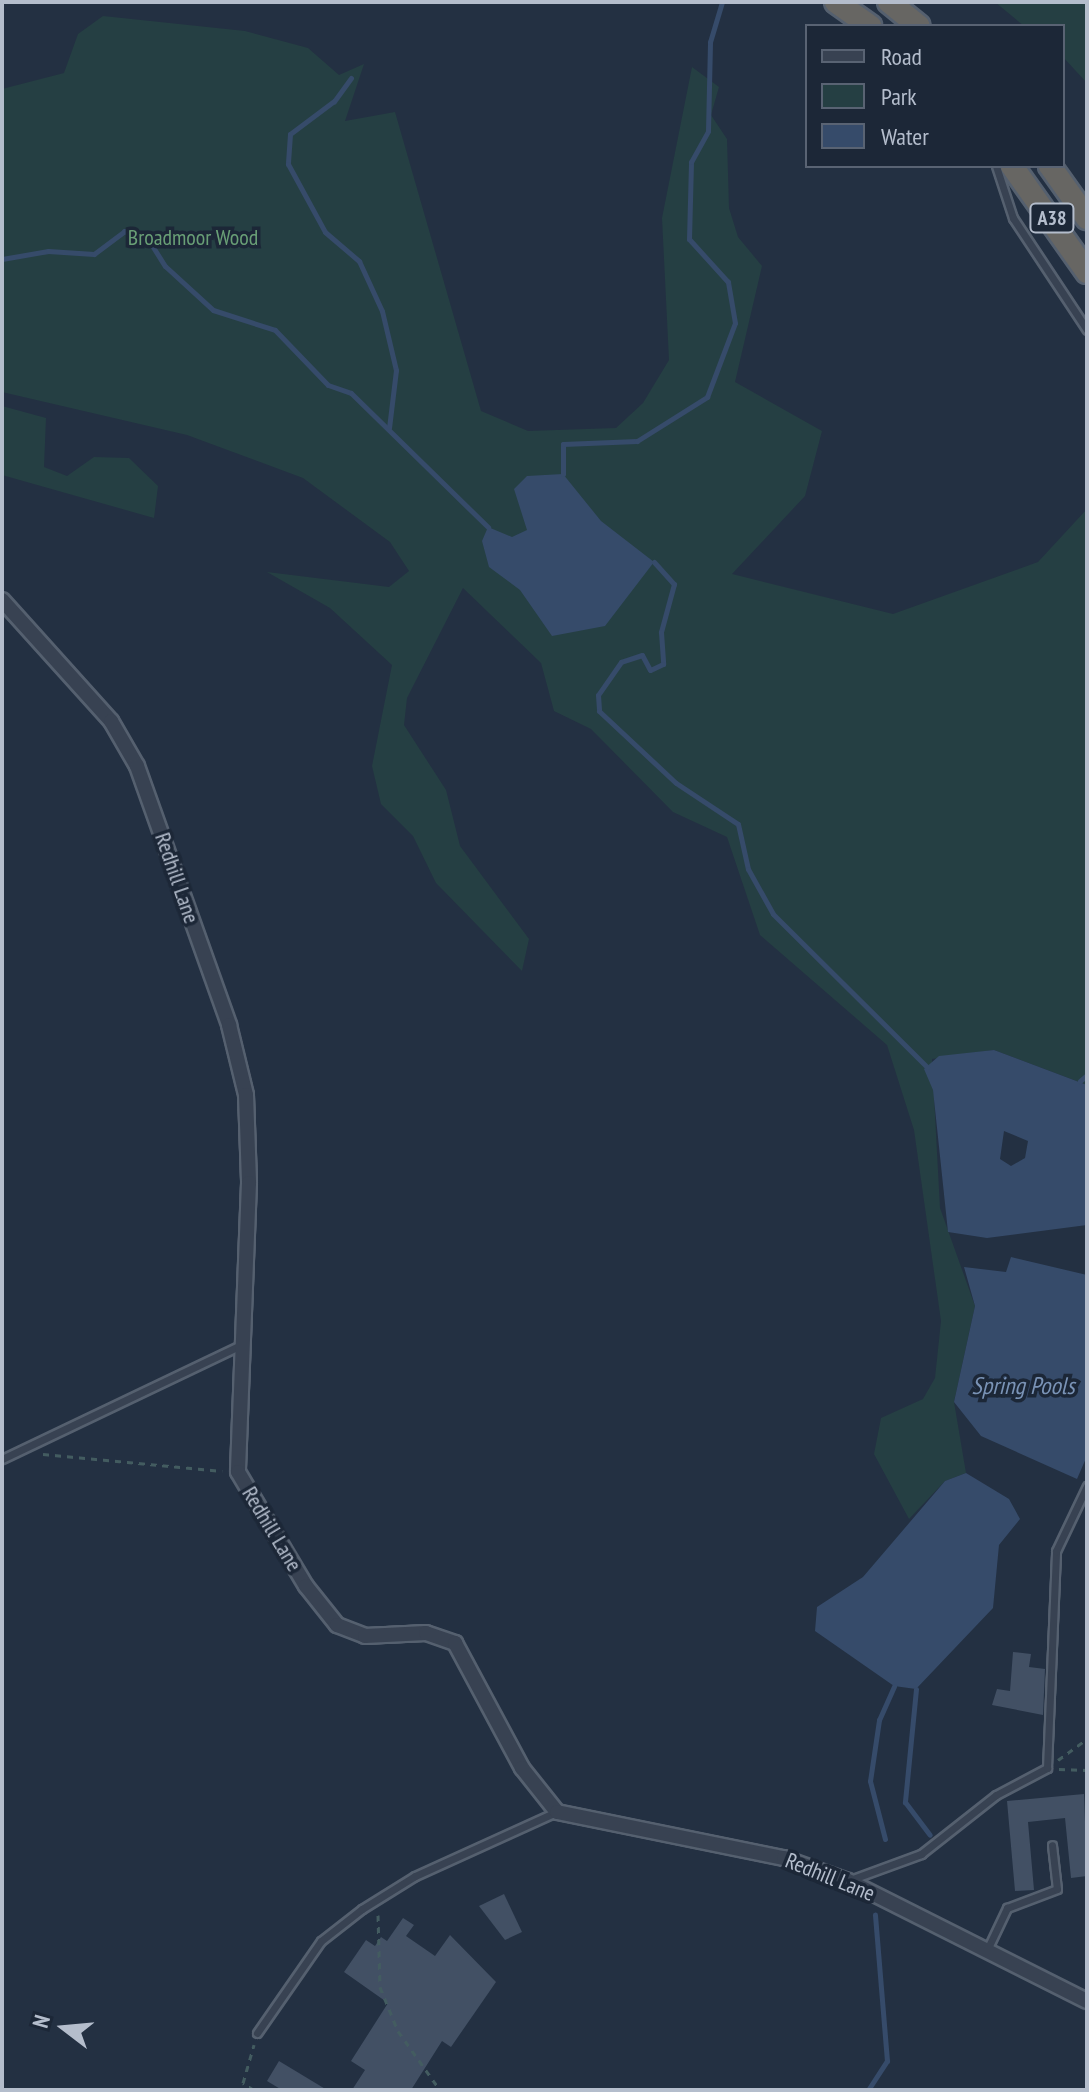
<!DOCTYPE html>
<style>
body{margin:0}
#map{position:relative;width:1089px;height:2092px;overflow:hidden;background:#233042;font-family:"PT Sans Narrow",sans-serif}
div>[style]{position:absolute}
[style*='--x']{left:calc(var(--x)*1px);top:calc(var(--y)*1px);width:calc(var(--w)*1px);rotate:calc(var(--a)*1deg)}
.green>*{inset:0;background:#253f43}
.water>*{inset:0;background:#364b6a}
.stream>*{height:5px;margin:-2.5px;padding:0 2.5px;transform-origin:2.5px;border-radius:2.5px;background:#364b6a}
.building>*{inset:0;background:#425064}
.path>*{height:3px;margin-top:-1.5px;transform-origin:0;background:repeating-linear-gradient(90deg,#435c60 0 6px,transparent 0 12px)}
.roads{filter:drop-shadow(2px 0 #55606f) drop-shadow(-2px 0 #55606f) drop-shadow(0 2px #55606f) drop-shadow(0 -2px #55606f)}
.service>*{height:7px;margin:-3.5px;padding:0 3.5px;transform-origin:3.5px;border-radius:3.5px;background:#384252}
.minor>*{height:14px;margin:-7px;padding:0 7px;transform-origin:7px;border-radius:7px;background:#384252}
.trunk>*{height:22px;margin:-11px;padding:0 11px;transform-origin:11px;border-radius:11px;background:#676663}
span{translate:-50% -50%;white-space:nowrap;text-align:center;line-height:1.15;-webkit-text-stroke:7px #1c2737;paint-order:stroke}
.shield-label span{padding:2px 6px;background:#1c2737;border:2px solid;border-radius:6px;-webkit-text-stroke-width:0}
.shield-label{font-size:20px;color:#b4bdcc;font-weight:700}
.park-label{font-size:22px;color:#699f76}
.street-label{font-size:22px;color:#b4bdcc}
.water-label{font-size:24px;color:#7a93b6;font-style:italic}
.frame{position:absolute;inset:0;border:4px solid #b4bdcc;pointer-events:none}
.legend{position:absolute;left:805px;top:24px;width:260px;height:144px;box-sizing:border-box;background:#1c2737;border:2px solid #596373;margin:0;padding:10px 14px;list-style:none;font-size:24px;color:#b4bdcc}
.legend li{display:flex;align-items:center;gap:16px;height:40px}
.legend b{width:40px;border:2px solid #596373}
.north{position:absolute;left:24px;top:1988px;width:80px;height:80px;-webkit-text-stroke:6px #1c2737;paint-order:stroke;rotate:286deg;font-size:22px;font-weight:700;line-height:32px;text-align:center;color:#b4bdcc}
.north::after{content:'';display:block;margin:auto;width:28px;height:36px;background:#b4bdcc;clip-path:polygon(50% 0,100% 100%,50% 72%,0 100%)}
</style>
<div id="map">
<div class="green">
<i style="clip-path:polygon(995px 2px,1087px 2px,1087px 83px,1063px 57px,1063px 26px,1024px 26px)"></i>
<i style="clip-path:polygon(103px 16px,245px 31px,308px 48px,339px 75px,364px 64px,345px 121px,395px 112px,481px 411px,528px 431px,616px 428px,643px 403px,669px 360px,662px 218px,692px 67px,719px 87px,711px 115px,727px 139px,729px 208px,738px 237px,762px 266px,735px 382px,822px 431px,805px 496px,732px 574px,893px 614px,1038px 562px,1087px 509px,1087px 1085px,994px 1050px,932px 1059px,940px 1208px,975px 1306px,954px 1402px,966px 1473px,945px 1481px,909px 1519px,874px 1454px,881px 1418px,923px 1399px,935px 1378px,941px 1321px,914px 1130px,887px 1045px,760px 935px,727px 837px,673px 812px,591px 729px,554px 711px,541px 663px,463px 588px,407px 698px,404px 725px,446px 790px,460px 846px,529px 939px,522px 971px,436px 883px,413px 836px,381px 804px,372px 766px,392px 665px,330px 608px,267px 572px,389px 587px,409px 571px,390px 542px,303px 478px,187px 435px,2px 392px,2px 89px,64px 73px,78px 34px)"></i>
<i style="clip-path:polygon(2px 406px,46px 418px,44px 467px,67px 476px,94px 457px,129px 458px,158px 486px,154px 518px,2px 475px)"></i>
</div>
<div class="water">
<i style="clip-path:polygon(563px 474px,601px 521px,654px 562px,605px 626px,552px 636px,520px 590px,489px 567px,482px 541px,488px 527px,512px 537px,527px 530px,514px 489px,527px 476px)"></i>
<i style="clip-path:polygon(evenodd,994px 1050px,1087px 1085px,1087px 1225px,987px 1238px,948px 1232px,933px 1090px,924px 1069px,939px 1056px,994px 1050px,1004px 1131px,1028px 1141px,1025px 1158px,1011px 1166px,1000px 1159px,1004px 1131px)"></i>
<i style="clip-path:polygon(1011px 1257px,1087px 1275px,1087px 1456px,1077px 1479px,981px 1436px,954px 1402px,975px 1306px,964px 1267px,1006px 1272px)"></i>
<i style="clip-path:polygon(966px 1473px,1009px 1499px,1020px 1519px,999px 1545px,993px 1608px,916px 1689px,894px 1686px,815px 1631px,817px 1607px,863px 1577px,945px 1481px)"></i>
</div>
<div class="stream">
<i style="--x:351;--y:78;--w:29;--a:126"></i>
<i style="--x:334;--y:101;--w:55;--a:143.1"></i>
<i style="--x:290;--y:134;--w:30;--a:94"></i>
<i style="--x:288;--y:164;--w:77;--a:61.4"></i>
<i style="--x:325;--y:232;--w:45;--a:40.5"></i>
<i style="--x:359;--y:261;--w:55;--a:65.3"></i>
<i style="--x:382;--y:311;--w:61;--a:76.7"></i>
<i style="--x:396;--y:370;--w:58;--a:96.9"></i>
<i style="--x:2;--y:259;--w:47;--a:-9.9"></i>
<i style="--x:48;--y:251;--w:46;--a:3.7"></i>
<i style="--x:94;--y:254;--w:38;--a:-37"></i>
<i style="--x:124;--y:231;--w:25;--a:18"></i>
<i style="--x:148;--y:239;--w:32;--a:58"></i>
<i style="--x:165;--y:266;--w:65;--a:42.5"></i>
<i style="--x:213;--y:310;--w:65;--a:17.9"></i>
<i style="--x:275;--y:330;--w:76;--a:46.1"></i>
<i style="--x:328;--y:385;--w:24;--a:19"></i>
<i style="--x:351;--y:393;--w:192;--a:44.4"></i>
<i style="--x:563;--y:474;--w:30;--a:-90"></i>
<i style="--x:563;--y:444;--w:74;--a:-2.3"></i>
<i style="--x:637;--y:441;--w:83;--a:-32.2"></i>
<i style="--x:707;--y:397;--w:79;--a:-69.3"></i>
<i style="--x:735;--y:323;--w:42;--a:-99.7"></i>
<i style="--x:728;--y:282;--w:58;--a:-132.2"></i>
<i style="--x:689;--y:239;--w:77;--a:-88.5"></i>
<i style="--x:691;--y:162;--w:35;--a:-61"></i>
<i style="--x:708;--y:131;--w:89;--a:-88.7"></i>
<i style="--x:710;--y:42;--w:42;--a:-73.3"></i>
<i style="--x:654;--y:562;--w:30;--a:48"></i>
<i style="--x:674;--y:584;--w:50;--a:105.2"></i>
<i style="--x:661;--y:632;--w:32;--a:86"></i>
<i style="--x:663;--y:664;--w:14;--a:155"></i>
<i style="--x:650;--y:670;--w:17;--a:-118"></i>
<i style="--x:642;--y:655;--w:22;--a:162"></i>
<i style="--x:621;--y:662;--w:40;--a:124.9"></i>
<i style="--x:598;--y:695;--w:16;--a:86"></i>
<i style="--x:599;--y:711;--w:105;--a:43.1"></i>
<i style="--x:676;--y:783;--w:74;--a:33.5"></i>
<i style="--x:738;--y:824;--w:46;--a:77.5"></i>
<i style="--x:748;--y:869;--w:51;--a:60.9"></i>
<i style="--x:773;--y:914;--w:217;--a:44.8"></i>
<i style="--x:1080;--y:1081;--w:9;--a:-41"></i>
<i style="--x:916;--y:1689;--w:114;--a:95.6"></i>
<i style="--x:905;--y:1802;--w:41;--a:52.9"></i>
<i style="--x:885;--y:1839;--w:60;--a:-104.5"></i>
<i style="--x:870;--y:1781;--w:62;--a:-81.6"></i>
<i style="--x:879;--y:1720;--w:37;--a:-66"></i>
<i style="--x:868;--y:2090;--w:35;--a:-57"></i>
<i style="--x:887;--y:2061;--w:147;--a:-94.7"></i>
</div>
<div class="building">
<i style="clip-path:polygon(1013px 1652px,1031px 1654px,1029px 1667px,1045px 1669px,1043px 1715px,992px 1705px,997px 1689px,1010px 1691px)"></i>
<i style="clip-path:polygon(1084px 1794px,1087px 1876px,1071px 1878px,1065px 1818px,1028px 1822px,1034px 1890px,1015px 1891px,1007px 1801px)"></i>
<i style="clip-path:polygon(504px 1894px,522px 1932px,505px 1940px,479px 1906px)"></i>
<i style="clip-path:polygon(403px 1918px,414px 1925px,406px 1936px,435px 1956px,450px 1935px,496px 1982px,451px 2047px,442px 2041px,411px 2090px,352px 2090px,365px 2070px,351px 2061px,388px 2003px,344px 1972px,366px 1940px,375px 1946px,381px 1937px,387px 1941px)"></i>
<i style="clip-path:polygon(279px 2061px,327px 2090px,282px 2090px,267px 2081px)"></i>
</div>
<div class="path">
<i style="--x:43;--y:1454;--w:180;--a:5.4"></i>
<i style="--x:1058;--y:1760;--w:36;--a:-36"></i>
<i style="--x:1059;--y:1769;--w:28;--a:2"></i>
<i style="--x:378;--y:1915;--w:72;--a:88.4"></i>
<i style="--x:380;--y:1987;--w:48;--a:67.8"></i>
<i style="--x:398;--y:2031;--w:72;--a:54.6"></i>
<i style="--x:254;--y:2090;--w:13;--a:-148"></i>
<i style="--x:243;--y:2083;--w:40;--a:-74"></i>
</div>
<div class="roads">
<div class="service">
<i style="--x:996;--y:166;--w:55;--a:71.9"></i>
<i style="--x:1013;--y:218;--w:134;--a:56.5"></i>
<i style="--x:2;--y:1459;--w:263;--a:-25.5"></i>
<i style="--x:850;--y:1880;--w:76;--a:-20.1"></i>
<i style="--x:921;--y:1854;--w:95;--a:-38.2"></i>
<i style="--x:996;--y:1795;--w:58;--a:-27.9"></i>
<i style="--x:1047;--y:1768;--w:217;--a:-87.6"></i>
<i style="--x:1056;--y:1551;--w:72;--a:-64.5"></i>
<i style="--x:987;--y:1950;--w:47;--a:-64.5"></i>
<i style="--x:1007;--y:1908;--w:53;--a:-20.8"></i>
<i style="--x:1057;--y:1889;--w:44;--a:-96.5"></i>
<i style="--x:257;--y:2033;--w:112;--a:-55.2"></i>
<i style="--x:321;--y:1941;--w:52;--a:-38"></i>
<i style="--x:362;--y:1909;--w:62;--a:-31.9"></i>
<i style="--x:415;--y:1876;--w:155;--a:-24.4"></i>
</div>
<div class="minor">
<i style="--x:2;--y:600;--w:163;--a:48"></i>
<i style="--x:111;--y:721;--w:52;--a:60"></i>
<i style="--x:137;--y:766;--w:275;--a:70.4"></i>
<i style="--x:229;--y:1025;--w:72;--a:76.3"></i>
<i style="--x:246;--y:1095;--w:88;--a:88"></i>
<i style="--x:249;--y:1183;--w:289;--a:92.2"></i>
<i style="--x:238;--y:1472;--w:133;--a:59.2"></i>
<i style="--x:306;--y:1586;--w:50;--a:51.5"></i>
<i style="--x:337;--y:1625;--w:30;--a:21"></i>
<i style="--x:365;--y:1636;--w:61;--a:-2.8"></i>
<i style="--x:426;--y:1633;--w:31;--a:19"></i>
<i style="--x:455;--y:1643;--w:142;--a:61.8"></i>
<i style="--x:522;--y:1768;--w:56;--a:51.5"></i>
<i style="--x:557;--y:1812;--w:232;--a:11.5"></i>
<i style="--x:784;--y:1858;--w:68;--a:19.8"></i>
<i style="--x:848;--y:1881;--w:267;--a:26.7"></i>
</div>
<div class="trunk">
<i style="--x:836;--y:2;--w:42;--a:35.2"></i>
<i style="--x:889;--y:2;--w:38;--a:39"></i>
<i style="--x:1012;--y:166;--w:130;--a:54.7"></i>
<i style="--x:1050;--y:166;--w:64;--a:54.6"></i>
</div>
</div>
<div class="shield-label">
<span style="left:1052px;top:218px">A38</span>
</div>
<div class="park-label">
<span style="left:193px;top:238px">Broadmoor Wood</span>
</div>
<div class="street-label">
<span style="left:177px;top:878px;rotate:71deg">Redhill Lane</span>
<span style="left:272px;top:1529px;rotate:59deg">Redhill Lane</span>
<span style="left:830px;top:1877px;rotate:22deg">Redhill Lane</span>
</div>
<div class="water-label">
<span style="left:1023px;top:1386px">Spring Pools</span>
</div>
<div class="frame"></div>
<ul class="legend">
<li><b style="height:10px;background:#384252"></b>Road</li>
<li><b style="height:22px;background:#253f43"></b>Park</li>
<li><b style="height:22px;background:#364b6a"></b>Water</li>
</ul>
<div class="north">N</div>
</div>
